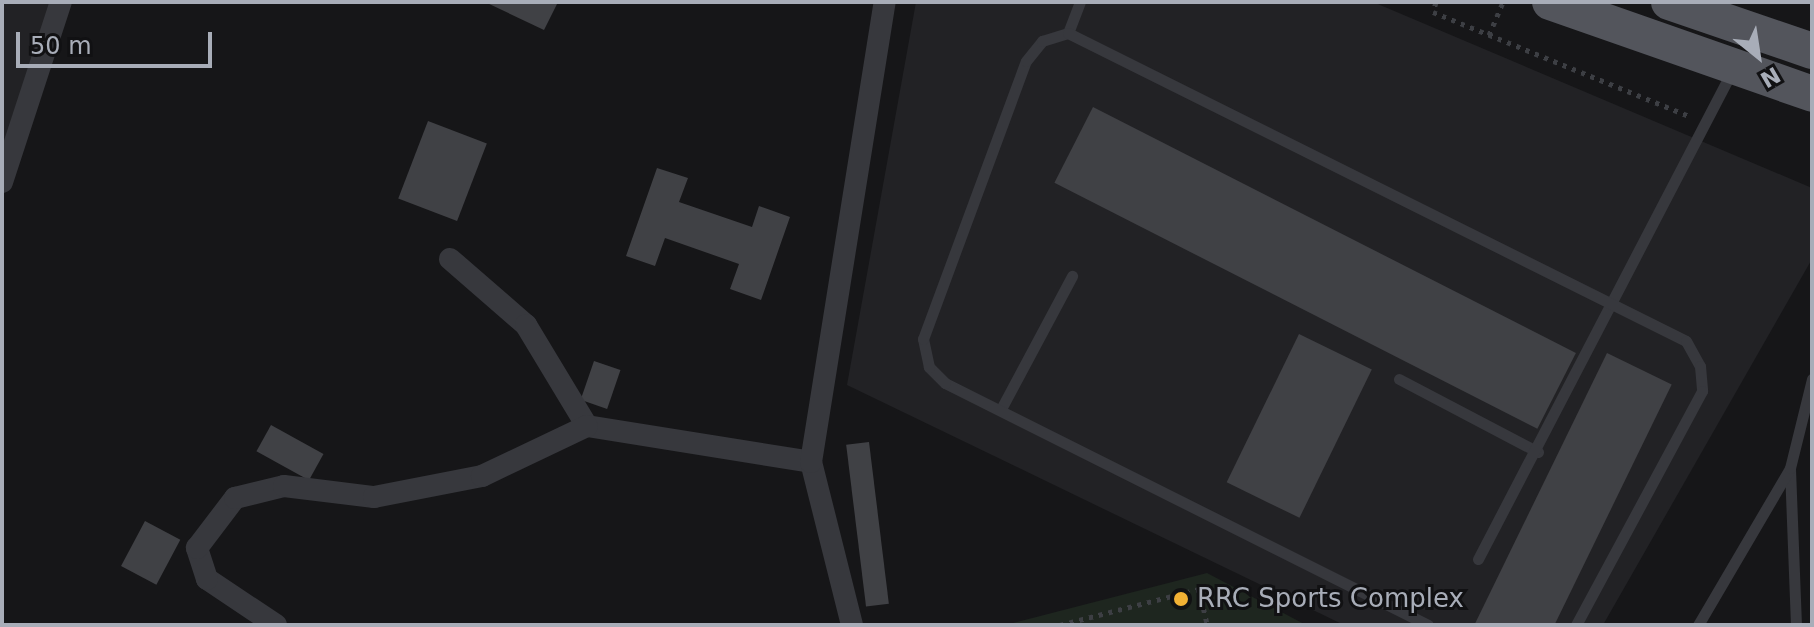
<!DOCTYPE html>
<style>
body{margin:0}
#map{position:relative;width:1814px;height:627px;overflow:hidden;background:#161618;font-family:"DejaVu Sans",sans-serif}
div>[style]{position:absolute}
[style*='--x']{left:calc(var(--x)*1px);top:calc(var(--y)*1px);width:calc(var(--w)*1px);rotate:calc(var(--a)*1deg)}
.built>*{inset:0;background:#222225}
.green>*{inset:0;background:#1e261f}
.building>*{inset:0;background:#404145;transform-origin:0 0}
.path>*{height:5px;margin-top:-2.5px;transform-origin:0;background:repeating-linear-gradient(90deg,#3d3f44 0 4px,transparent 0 10px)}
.service>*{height:11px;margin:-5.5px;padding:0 5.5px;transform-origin:5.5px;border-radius:5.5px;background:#37383d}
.minor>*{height:22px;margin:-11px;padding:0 11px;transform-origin:11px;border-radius:11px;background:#37383d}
.primary>*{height:36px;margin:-18px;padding:0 18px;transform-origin:18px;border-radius:18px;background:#53555c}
.dots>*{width:22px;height:22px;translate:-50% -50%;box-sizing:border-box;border:4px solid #111113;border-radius:50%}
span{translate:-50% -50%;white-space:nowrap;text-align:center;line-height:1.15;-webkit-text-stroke:6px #111113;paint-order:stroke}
.poi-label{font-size:26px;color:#a8adb8}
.left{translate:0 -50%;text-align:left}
.frame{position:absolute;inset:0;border:4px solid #a8adb8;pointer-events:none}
.north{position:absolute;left:1718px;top:16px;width:80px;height:80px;-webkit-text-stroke:6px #111113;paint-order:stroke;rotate:150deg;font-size:22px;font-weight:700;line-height:32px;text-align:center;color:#a8adb8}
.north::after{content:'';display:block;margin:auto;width:28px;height:36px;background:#a8adb8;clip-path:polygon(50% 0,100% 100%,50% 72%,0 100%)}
.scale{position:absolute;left:16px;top:32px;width:196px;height:36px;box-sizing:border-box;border:4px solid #a8adb8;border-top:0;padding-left:10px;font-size:24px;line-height:28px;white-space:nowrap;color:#a8adb8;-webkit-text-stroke:6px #111113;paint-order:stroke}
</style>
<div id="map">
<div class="built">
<i style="clip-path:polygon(2px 2px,52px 2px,2px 151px)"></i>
<i style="clip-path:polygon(916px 2px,1373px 2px,1812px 188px,1812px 259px,1603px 625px,1344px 625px,847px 385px)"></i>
</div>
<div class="green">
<i style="clip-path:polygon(1207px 573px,1306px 625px,1005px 625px)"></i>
</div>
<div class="building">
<i style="clip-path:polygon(485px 2px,558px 2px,544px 30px)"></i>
<i style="left:1093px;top:107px;width:542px;height:85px;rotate:27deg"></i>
<i style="left:428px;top:121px;width:63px;height:83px;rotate:21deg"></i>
<i style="clip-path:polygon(657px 168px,688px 178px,679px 202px,752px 227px,759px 206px,790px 217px,761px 300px,730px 289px,739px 264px,665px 238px,655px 266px,626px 256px)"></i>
<i style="left:1299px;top:334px;width:81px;height:165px;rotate:26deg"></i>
<i style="left:1607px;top:353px;width:72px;height:304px;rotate:26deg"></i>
<i style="left:594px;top:361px;width:28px;height:41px;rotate:19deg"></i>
<i style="left:271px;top:425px;width:60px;height:30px;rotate:29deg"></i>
<i style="left:869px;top:442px;width:163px;height:23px;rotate:83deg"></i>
<i style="left:145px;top:521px;width:40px;height:51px;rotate:28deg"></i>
</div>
<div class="path">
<i style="--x:1436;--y:2;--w:10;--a:107"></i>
<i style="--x:1433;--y:12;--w:276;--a:22.1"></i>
<i style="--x:1489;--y:35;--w:36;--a:-67"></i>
<i style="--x:1060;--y:625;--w:144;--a:-14.5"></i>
<i style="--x:1199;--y:589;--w:37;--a:77"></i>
</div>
<div class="service">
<i style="--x:1068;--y:33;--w:33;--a:-69"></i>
<i style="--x:1399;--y:379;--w:157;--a:27.7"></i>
<i style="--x:1001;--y:409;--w:151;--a:-61.9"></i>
<i style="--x:1790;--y:469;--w:156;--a:87.8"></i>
<i style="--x:1478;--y:559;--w:550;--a:-62.5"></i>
<i style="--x:1428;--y:625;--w:540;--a:-153.39"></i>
<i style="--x:945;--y:383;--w:23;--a:-135"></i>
<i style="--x:929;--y:367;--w:29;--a:-102"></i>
<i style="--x:923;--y:339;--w:296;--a:-69.7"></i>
<i style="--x:1026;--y:61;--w:26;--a:-51"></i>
<i style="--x:1042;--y:41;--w:27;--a:-17"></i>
<i style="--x:1068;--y:33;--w:690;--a:26.49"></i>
<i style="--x:1686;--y:341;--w:29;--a:61"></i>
<i style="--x:1700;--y:366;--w:25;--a:85"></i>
<i style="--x:1702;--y:391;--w:266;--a:118.3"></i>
<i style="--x:1698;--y:625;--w:182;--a:-59.6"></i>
<i style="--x:1790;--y:468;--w:92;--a:-76.1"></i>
</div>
<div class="minor">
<i style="--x:2;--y:182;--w:189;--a:-71.9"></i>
<i style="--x:450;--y:259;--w:101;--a:41"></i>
<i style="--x:526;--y:325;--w:118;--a:58.9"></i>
<i style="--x:587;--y:426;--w:227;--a:9.1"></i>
<i style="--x:276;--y:625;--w:83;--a:-146.3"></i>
<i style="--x:207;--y:579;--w:33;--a:-108"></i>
<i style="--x:197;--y:548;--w:63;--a:-52.8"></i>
<i style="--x:235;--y:498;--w:50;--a:-13.8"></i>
<i style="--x:284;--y:486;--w:91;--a:7"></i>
<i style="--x:374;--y:497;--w:110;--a:-11"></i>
<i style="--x:482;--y:476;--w:116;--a:-25.5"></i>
<i style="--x:852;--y:625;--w:168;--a:-104.1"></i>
<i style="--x:811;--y:462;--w:466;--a:-80.9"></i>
</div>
<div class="primary">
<i style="--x:1550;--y:2;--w:278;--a:19.3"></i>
<i style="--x:1669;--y:2;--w:151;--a:18.9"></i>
</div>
<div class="dots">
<i style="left:1181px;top:599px;background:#f2b134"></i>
</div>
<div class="poi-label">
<span class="left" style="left:1197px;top:599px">RRC Sports Complex</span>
</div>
<div class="frame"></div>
<div class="north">N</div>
<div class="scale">50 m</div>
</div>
